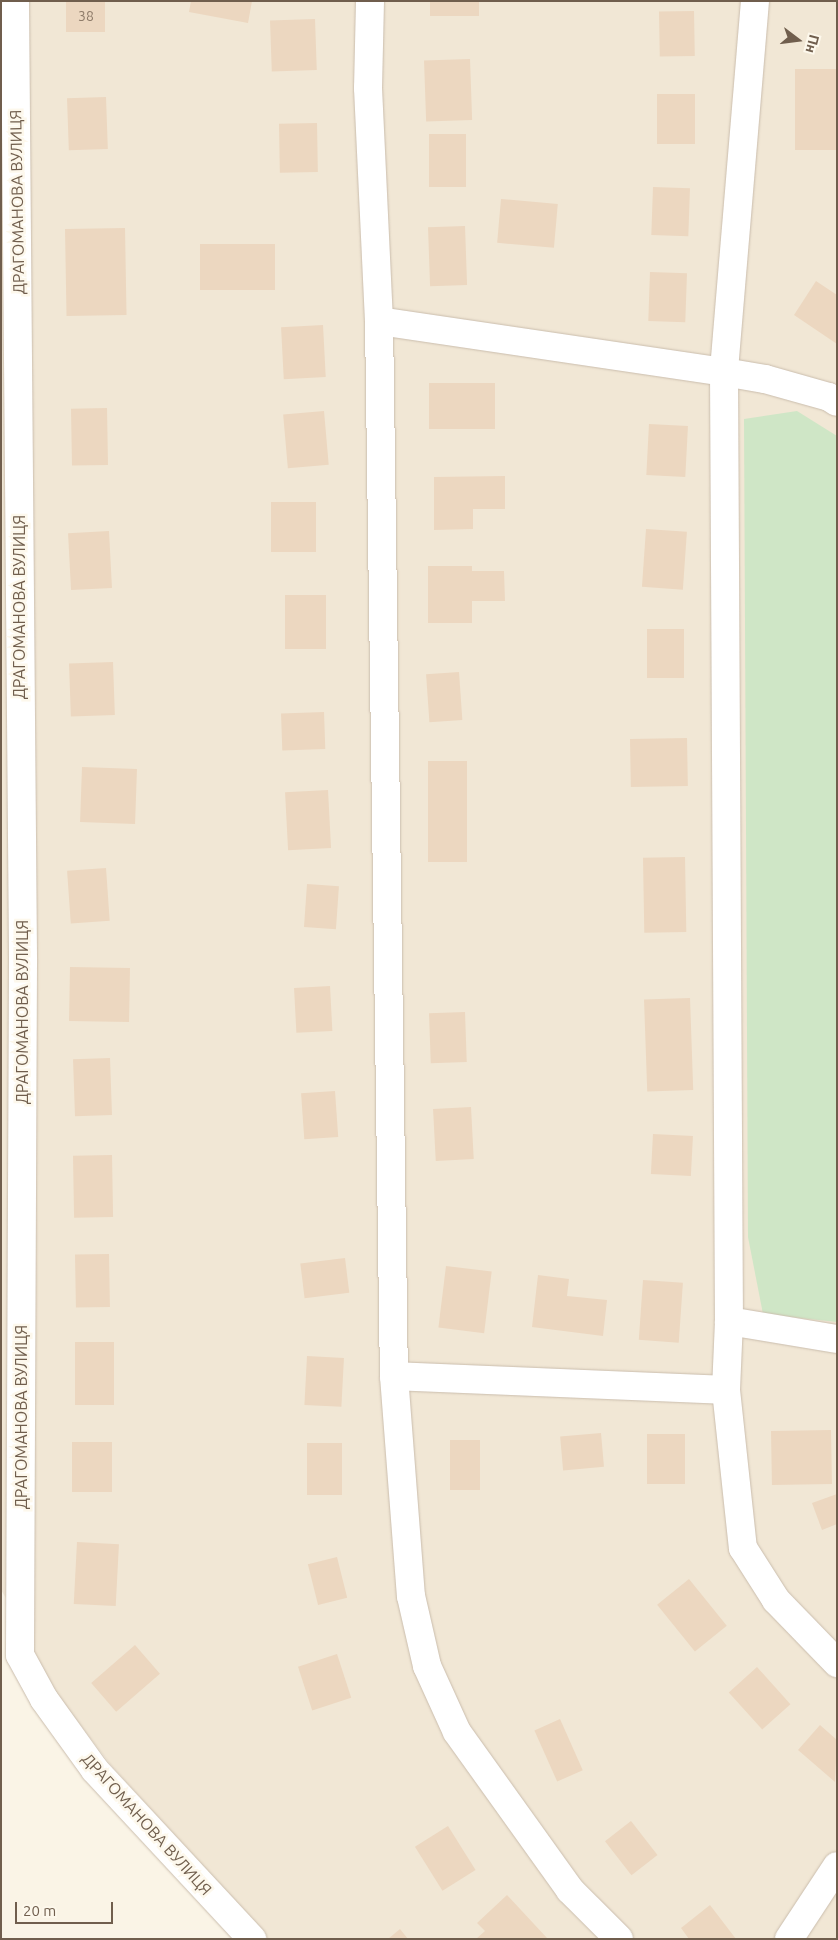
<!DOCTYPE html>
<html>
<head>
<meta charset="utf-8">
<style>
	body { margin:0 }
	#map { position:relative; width:838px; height:1940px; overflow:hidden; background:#faf4e6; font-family:Ubuntu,sans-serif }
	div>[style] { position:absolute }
	.residential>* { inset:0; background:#f1e7d5 }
	.green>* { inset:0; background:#cfe6c6 }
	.building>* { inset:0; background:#ecd7c0; transform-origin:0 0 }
	.roads { filter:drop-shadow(0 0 1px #cabdad) drop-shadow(0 0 1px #cabdad) }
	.minor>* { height:28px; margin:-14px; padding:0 14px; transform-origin:14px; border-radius:14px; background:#fff }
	span { translate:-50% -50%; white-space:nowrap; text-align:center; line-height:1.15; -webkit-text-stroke:5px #fdf8ec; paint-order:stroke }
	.number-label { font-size:14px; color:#8f7c6a }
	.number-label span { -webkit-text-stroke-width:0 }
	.street-label { font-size:16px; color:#705e4d }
	.frame { position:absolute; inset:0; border:2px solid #705e4d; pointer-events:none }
	.north { position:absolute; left:773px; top:15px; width:50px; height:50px; -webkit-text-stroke:4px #fdf8ec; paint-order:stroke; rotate:105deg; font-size:14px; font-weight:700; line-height:20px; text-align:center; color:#705e4d }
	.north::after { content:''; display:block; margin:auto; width:18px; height:22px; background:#705e4d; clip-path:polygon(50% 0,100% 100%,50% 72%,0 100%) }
	.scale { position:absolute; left:15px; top:1902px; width:98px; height:22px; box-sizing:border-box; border:2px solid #705e4d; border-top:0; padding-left:6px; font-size:15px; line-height:18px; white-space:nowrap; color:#705e4d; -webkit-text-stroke:4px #fdf8ec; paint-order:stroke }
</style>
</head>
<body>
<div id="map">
	<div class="residential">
		<div style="clip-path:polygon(1px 1px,837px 1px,837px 1939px,268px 1939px,110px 1764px,44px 1677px,21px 1622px,1px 1590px)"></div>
	</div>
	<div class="green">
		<div style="clip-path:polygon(797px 411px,837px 436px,837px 1322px,763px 1314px,748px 1237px,744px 419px)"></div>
	</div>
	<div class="building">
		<div style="left:66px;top:1px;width:39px;height:31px"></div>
		<div style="clip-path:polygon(191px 1px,252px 1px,248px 23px,189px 12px)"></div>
		<div style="left:430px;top:1px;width:49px;height:15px"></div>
		<div style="left:694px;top:11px;width:45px;height:35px;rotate:89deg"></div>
		<div style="left:315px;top:19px;width:51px;height:45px;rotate:88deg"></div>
		<div style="left:470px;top:59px;width:61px;height:46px;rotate:88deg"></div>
		<div style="left:795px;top:69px;width:42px;height:81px"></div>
		<div style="left:657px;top:94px;width:38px;height:50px"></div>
		<div style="left:106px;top:97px;width:52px;height:39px;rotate:88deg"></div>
		<div style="left:317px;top:123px;width:49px;height:38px;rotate:89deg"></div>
		<div style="left:429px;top:134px;width:37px;height:53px"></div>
		<div style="left:653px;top:187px;width:37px;height:48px;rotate:2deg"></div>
		<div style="left:501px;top:199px;width:57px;height:44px;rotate:5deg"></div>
		<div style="left:465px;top:226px;width:59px;height:37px;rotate:88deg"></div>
		<div style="left:125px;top:228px;width:87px;height:60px;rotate:89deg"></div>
		<div style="left:200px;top:244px;width:75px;height:46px"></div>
		<div style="left:650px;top:272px;width:37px;height:49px;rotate:2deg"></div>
		<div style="clip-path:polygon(816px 281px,837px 295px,837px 344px,794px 315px)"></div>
		<div style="left:323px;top:325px;width:52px;height:42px;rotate:87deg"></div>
		<div style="left:429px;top:383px;width:66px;height:46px"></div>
		<div style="left:107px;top:408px;width:57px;height:36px;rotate:89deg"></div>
		<div style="left:324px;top:411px;width:54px;height:41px;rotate:85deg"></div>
		<div style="left:649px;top:424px;width:39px;height:51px;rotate:3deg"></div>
		<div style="clip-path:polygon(505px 476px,505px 509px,473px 509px,473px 529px,434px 530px,434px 477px)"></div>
		<div style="left:271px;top:502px;width:45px;height:50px"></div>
		<div style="left:646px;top:529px;width:41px;height:58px;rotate:4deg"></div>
		<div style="left:109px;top:531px;width:57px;height:41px;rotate:87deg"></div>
		<div style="clip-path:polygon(428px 566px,472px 566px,472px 571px,504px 571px,505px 601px,472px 601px,472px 623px,428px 623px)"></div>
		<div style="left:285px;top:595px;width:41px;height:54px"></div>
		<div style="left:647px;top:629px;width:37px;height:49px"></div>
		<div style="left:113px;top:662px;width:53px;height:44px;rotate:88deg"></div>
		<div style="left:459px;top:672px;width:48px;height:33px;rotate:86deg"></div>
		<div style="left:324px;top:712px;width:37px;height:43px;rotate:88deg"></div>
		<div style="left:687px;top:738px;width:48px;height:57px;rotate:89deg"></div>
		<div style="left:428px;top:761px;width:39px;height:101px"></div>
		<div style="left:82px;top:767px;width:55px;height:55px;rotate:2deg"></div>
		<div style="left:328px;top:790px;width:58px;height:43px;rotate:87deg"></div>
		<div style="left:685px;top:857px;width:75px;height:42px;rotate:89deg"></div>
		<div style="left:106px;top:868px;width:53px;height:39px;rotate:86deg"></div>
		<div style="left:307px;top:884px;width:32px;height:43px;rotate:4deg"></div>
		<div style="left:70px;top:967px;width:60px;height:54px;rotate:1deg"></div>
		<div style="left:330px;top:986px;width:45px;height:36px;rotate:87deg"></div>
		<div style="left:690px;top:998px;width:92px;height:46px;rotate:88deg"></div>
		<div style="left:465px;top:1012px;width:50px;height:36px;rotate:88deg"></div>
		<div style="left:110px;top:1058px;width:57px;height:37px;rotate:88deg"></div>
		<div style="left:335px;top:1091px;width:46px;height:34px;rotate:86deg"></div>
		<div style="left:471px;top:1107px;width:52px;height:38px;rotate:87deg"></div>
		<div style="left:653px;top:1134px;width:40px;height:40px;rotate:3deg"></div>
		<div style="left:112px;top:1155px;width:62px;height:39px;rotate:89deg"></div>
		<div style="left:109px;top:1254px;width:53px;height:34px;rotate:89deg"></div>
		<div style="left:345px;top:1258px;width:35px;height:45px;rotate:83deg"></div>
		<div style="left:446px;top:1266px;width:46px;height:62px;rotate:7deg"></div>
		<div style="clip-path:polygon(538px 1275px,569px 1279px,567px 1296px,607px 1300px,603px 1336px,532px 1327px)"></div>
		<div style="left:643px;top:1280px;width:40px;height:60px;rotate:4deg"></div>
		<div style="left:75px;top:1342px;width:39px;height:63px"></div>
		<div style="left:307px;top:1356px;width:37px;height:49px;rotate:3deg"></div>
		<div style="left:831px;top:1430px;width:54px;height:60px;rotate:89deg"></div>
		<div style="left:601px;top:1433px;width:34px;height:41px;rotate:85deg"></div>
		<div style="left:647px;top:1434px;width:38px;height:50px"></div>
		<div style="left:450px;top:1440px;width:30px;height:50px"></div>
		<div style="left:112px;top:1442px;width:50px;height:40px;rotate:90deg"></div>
		<div style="left:342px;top:1443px;width:52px;height:35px;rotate:90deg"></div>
		<div style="clip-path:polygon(837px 1494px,837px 1524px,822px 1530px,812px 1503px)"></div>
		<div style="left:77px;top:1542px;width:42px;height:62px;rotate:3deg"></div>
		<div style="left:337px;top:1557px;width:42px;height:30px;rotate:76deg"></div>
		<div style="left:689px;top:1579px;width:60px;height:41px;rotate:51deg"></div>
		<div style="left:135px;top:1645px;width:38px;height:58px;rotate:49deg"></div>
		<div style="left:337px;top:1654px;width:46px;height:41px;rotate:72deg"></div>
		<div style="left:757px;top:1667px;width:50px;height:38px;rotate:48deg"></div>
		<div style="left:560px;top:1719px;width:56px;height:28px;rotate:66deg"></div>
		<div style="clip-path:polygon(820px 1725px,837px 1740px,835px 1782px,798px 1750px)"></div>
		<div style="left:631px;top:1821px;width:43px;height:33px;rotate:52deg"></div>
		<div style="left:448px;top:1826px;width:52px;height:39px;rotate:58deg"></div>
		<div style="clip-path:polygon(507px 1895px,547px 1938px,546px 1939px,476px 1939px,485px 1931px,477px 1923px)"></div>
		<div style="clip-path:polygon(710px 1905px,736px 1939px,689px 1939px,681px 1928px)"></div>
		<div style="clip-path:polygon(400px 1929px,408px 1939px,388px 1939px)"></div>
	</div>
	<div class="roads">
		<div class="minor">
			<div style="left:15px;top:1px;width:962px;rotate:89.52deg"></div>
			<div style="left:23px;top:963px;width:692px;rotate:90.25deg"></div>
			<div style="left:20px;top:1655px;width:50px;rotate:61.4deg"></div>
			<div style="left:44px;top:1699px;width:87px;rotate:54.3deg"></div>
			<div style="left:95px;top:1770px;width:231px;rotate:47.1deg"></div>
			<div style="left:370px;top:1px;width:87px;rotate:91.3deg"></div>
			<div style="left:368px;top:88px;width:233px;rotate:87.3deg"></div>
			<div style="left:379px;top:321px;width:1055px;rotate:89.19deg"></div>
			<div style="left:394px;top:1376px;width:221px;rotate:85.6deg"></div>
			<div style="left:411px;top:1596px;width:72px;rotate:77.1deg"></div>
			<div style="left:427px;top:1666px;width:72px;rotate:65.6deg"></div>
			<div style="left:457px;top:1732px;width:194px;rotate:54.4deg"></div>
			<div style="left:570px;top:1890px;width:69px;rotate:45deg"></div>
			<div style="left:755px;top:1px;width:372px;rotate:94.8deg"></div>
			<div style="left:724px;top:372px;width:949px;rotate:89.7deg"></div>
			<div style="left:729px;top:1321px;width:69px;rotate:92.5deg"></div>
			<div style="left:726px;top:1390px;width:159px;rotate:83.9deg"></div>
			<div style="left:743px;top:1548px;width:62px;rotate:57.6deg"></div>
			<div style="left:776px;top:1600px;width:88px;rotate:45.9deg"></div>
			<div style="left:379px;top:321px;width:349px;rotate:8.4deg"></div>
			<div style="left:724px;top:372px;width:42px;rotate:9.7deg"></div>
			<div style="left:765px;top:379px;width:66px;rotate:15.7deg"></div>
			<div style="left:829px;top:397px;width:9px;rotate:32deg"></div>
			<div style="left:729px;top:1321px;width:109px;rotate:9.5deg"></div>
			<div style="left:394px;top:1376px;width:332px;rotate:2.4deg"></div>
			<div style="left:789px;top:1939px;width:87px;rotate:-56.7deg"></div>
		</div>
	</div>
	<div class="number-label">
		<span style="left:86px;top:16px">38</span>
	</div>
	<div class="street-label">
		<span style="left:17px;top:202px;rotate:-91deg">ДРАГОМАНОВА ВУЛИЦЯ</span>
		<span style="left:19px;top:607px;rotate:-90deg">ДРАГОМАНОВА ВУЛИЦЯ</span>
		<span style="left:22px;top:1012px;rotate:-90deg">ДРАГОМАНОВА ВУЛИЦЯ</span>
		<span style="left:21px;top:1417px;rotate:-90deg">ДРАГОМАНОВА ВУЛИЦЯ</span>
		<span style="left:147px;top:1824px;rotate:48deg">ДРАГОМАНОВА ВУЛИЦЯ</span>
	</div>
	<div class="frame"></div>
	<div class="north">Пн</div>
	<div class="scale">20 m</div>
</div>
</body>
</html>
